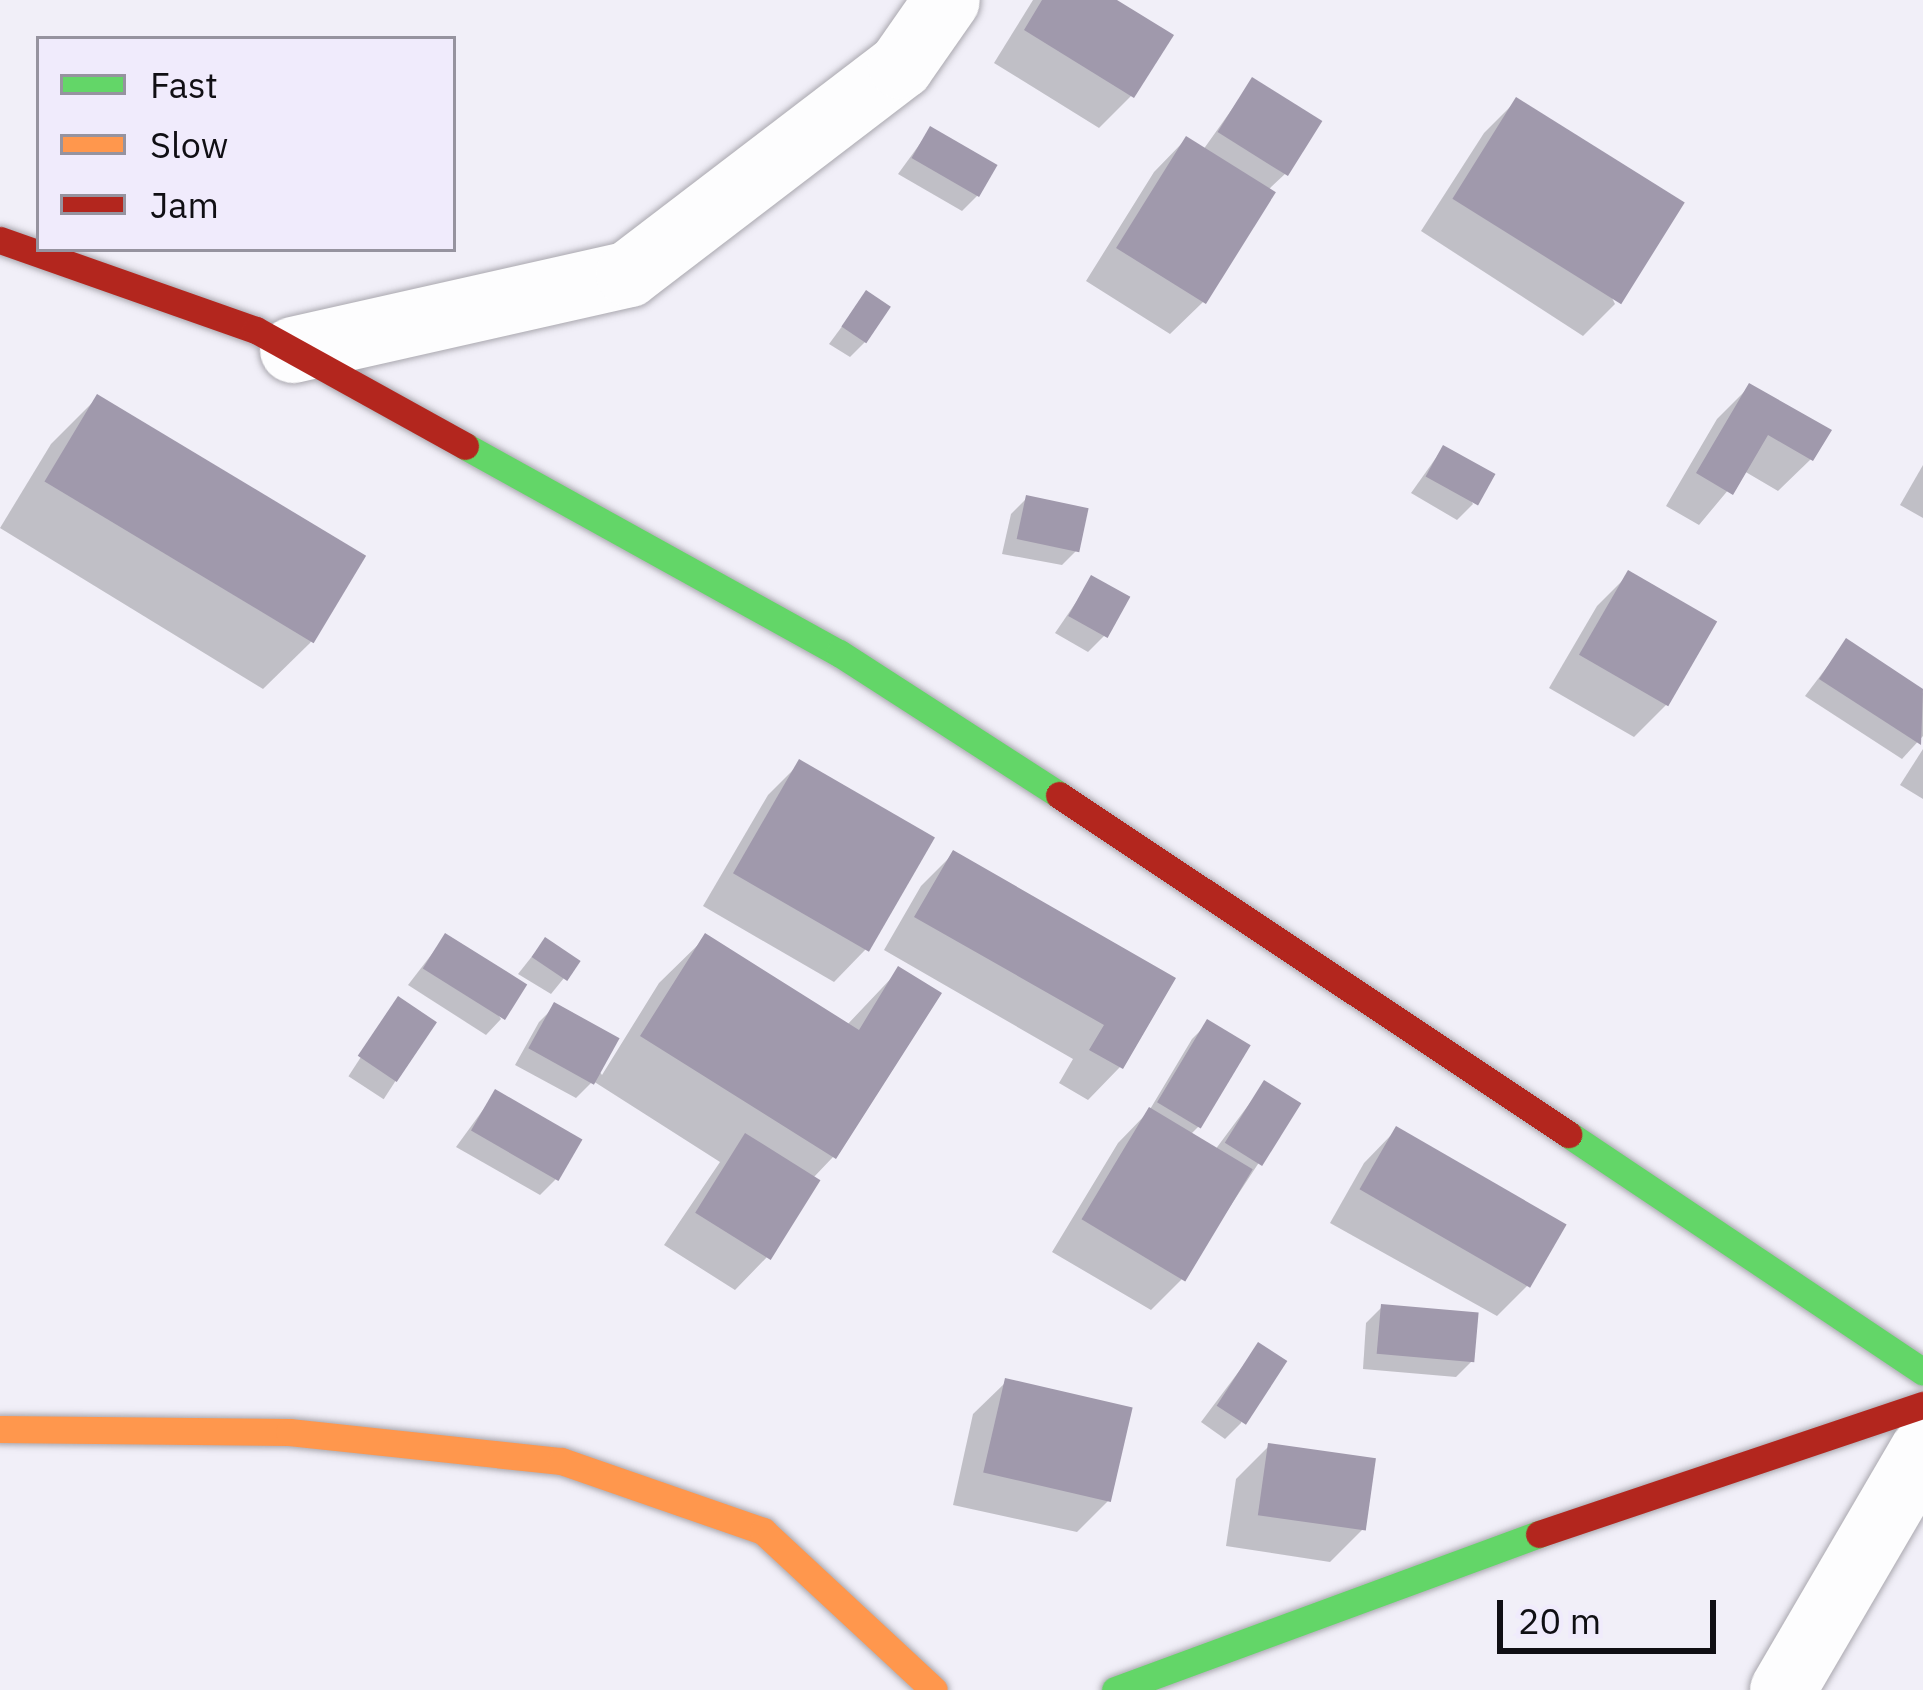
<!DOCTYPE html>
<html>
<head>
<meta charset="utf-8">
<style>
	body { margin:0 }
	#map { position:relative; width:1923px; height:1690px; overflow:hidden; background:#f1eff8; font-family:"IBM Plex Sans",sans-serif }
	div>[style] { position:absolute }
	.shadow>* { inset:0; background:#0003; transform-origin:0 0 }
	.building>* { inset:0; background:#a099ac; transform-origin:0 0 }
	.roads { filter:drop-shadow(0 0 3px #aaa8af) drop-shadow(0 0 3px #aaa8af) }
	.street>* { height:66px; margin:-33px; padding:0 33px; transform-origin:33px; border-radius:33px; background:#fdfdfe }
	.fast>* { height:27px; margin:-13.5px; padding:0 13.5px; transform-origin:13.5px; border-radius:13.5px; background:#63d668 }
	.slow>* { height:27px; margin:-13.5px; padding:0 13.5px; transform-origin:13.5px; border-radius:13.5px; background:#ff974d }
	.jam>* { height:27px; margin:-13.5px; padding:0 13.5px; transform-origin:13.5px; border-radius:13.5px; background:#b3261e }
	span { translate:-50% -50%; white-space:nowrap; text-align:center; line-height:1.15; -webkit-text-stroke:12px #f0ebfc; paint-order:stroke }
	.legend { position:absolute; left:36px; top:36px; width:420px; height:216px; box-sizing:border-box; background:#f0ebfc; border:3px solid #96939f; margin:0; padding:15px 21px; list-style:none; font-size:36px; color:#100f14 }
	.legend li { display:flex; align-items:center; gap:24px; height:60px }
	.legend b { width:60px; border:3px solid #96939f }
	.scale { position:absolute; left:1497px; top:1600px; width:219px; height:54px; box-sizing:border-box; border:6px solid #100f14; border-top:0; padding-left:15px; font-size:36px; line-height:42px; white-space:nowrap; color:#100f14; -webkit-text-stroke:9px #f0ebfc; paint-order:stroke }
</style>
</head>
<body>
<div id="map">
	<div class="shadow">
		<div style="clip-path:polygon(1033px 0,1111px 0,1131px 96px,1099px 128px,994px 63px)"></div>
		<div style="clip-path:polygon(1252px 81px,1286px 173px,1268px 190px,1203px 302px,1170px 334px,1086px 281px,1154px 172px,1186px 139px,1203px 150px)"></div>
		<div style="clip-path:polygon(1517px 100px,1615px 304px,1583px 336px,1421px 231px,1484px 133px)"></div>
		<div style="clip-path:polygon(930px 130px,978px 195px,962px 211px,898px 174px)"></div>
		<div style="clip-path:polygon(866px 294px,866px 341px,850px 357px,829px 344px)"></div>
		<div style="clip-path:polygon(1750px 386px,1811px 459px,1778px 491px,1744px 471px,1699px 525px,1666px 506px,1717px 419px)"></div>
		<div style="clip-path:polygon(98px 397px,361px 559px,310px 643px,263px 689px,0 528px,51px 444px)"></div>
		<div style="clip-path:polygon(1443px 448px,1473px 504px,1457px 520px,1411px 493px)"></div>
		<div style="clip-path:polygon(1923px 465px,1923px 518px,1900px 505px)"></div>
		<div style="clip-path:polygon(1027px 498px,1078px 549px,1062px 565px,1002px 554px,1011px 514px)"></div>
		<div style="clip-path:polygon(1629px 574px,1666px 705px,1634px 737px,1549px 688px,1597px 606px)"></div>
		<div style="clip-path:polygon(1092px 579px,1104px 636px,1088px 652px,1055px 633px)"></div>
		<div style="clip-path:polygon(1846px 642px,1923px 693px,1923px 736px,1902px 759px,1805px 696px)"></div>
		<div style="clip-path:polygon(1923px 749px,1923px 799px,1900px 785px)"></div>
		<div style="clip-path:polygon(800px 763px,866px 949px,834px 982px,703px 906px,768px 795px)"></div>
		<div style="clip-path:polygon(953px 854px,1172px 979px,1120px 1067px,1088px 1100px,1059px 1083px,1073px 1059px,884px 950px,921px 886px)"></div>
		<div style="clip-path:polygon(445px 937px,501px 1019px,486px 1035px,408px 985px)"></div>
		<div style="clip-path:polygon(706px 937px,846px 1026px,899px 970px,938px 994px,833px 1157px,813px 1178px,767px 1257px,735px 1290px,664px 1245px,720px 1162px,593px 1081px,576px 1098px,515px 1065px,539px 1022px,555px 1006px,602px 1075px,659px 983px)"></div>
		<div style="clip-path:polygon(545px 940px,577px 962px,551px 994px,518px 974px)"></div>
		<div style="left:398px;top:1000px;width:42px;height:91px;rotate:33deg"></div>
		<div style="clip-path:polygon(1208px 1023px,1198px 1127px,1190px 1135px,1215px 1150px,1264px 1084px,1258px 1164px,1183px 1278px,1151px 1310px,1052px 1252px,1118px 1143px,1149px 1111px,1192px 1039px)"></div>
		<div style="clip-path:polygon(496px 1092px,556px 1179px,540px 1195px,456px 1147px)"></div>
		<div style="clip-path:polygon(1396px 1130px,1529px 1284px,1497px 1316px,1330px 1223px,1364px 1163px)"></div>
		<div style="clip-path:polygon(1382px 1307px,1472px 1361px,1456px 1377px,1363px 1369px,1366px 1323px)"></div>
		<div style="clip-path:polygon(1258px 1346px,1241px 1423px,1225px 1439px,1201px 1422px)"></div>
		<div style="clip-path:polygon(1006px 1382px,1109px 1500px,1077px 1532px,953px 1505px,973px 1414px)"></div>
		<div style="clip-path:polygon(1269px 1446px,1363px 1529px,1330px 1562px,1226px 1546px,1236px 1479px)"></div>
	</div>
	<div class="building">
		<div style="clip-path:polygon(1042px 0,1117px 0,1174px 35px,1134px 98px,1024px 30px)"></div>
		<div style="left:1252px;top:77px;width:83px;height:65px;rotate:32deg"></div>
		<div style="left:1516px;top:97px;width:199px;height:120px;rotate:32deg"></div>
		<div style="left:930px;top:126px;width:78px;height:37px;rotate:30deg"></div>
		<div style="left:1186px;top:136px;width:106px;height:132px;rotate:32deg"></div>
		<div style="left:866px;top:290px;width:30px;height:44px;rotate:34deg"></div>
		<div style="clip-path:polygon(1749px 383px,1832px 430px,1813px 461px,1768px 435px,1733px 495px,1696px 473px)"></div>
		<div style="left:97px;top:394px;width:314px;height:102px;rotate:31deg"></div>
		<div style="left:1443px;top:445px;width:60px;height:36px;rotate:29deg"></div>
		<div style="left:1026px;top:495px;width:64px;height:45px;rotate:12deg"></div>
		<div style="left:1628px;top:570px;width:103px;height:98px;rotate:30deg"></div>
		<div style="left:1091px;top:575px;width:45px;height:47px;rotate:29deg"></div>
		<div style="clip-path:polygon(1846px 638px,1923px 689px,1921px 745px,1819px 679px)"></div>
		<div style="left:799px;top:759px;width:157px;height:132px;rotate:30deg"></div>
		<div style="clip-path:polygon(953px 850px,1176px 978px,1123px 1069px,1089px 1050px,1104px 1025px,914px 917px)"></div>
		<div style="left:445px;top:933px;width:97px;height:42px;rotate:32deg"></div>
		<div style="clip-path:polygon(705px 933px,859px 1030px,898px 966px,942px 993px,836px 1159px,640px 1036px)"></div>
		<div style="left:545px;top:937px;width:43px;height:24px;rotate:34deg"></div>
		<div style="left:398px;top:996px;width:47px;height:72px;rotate:34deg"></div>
		<div style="left:554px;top:1002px;width:75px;height:53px;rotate:29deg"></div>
		<div style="left:1207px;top:1019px;width:51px;height:97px;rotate:31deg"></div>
		<div style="left:1264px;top:1080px;width:44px;height:74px;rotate:32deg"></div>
		<div style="left:495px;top:1089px;width:101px;height:48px;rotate:30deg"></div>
		<div style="left:1149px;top:1107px;width:121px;height:131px;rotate:31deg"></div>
		<div style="left:1396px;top:1126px;width:197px;height:73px;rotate:30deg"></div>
		<div style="left:745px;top:1133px;width:89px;height:94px;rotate:32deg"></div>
		<div style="left:1381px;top:1304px;width:98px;height:50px;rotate:5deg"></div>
		<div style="left:1258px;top:1342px;width:35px;height:76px;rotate:33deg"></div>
		<div style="left:1005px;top:1378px;width:131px;height:97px;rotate:13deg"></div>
		<div style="left:1268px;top:1443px;width:109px;height:73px;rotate:8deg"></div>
	</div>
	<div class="roads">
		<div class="street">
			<div style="left:293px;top:350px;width:344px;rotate:-12.7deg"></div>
			<div style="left:629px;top:274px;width:342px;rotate:-37.4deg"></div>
			<div style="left:901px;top:66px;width:80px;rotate:-55.1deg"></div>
			<div style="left:1783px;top:1690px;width:278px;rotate:-59.7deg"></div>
		</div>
		<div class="fast">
			<div style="left:465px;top:446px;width:427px;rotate:29deg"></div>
			<div style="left:839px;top:653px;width:262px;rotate:32.8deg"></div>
			<div style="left:1568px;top:1134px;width:427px;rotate:33.8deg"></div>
			<div style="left:1115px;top:1690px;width:452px;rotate:-20.2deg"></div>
		</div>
		<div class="slow">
			<div style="left:0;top:1429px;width:289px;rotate:0.6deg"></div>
			<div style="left:289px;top:1432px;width:274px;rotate:6.1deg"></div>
			<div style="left:561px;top:1461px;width:214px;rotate:19.1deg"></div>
			<div style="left:763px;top:1531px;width:233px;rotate:42.9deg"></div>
		</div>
		<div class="jam">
			<div style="left:0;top:240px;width:271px;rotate:19.4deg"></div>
			<div style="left:256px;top:330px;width:239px;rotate:29deg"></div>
			<div style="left:1059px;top:795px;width:612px;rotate:33.66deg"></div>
			<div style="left:1539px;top:1534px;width:405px;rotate:-18.6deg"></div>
		</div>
	</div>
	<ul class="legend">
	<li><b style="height:15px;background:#63d668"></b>Fast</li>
	<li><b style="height:15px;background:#ff974d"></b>Slow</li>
	<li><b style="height:15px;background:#b3261e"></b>Jam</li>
	</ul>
	<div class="scale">20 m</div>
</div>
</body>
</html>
